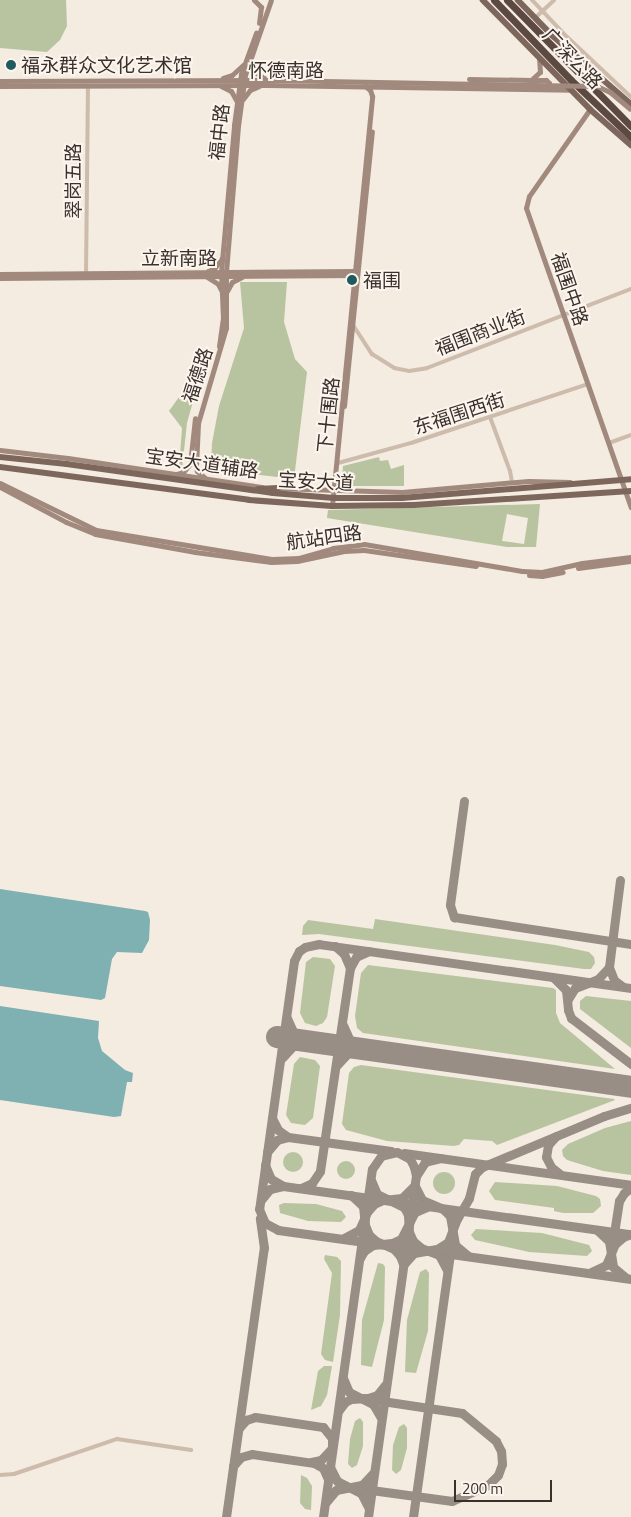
<!DOCTYPE html>
<html>
<head>
<meta charset="utf-8">
<style>
	body { margin:0 }
	#map { position:relative; width:631px; height:1517px; overflow:hidden; background:#f4ebe1; font-family:"Titillium Web","Noto Sans SC",sans-serif }
	div>[style] { position:absolute }
	.green>* { inset:0; background:#b8c4a0 }
	.round { border-radius:50% }
	.water>* { inset:0; background:#7fb0b2 }
	.taxiway>* { height:9px; margin:-4.5px; padding:0 4.5px; transform-origin:4.5px; border-radius:4.5px; background:#988e86 }
	.runway>* { height:22px; margin:-11px; padding:0 11px; transform-origin:11px; border-radius:11px; background:#988e86 }
	.street>* { height:4px; margin:-2px; padding:0 2px; transform-origin:2px; border-radius:2px; background:#cdbbac }
	.secondary>* { height:5px; margin:-2.5px; padding:0 2.5px; transform-origin:2.5px; border-radius:2.5px; background:#a18a7d }
	.primary>* { height:5.5px; margin:-2.75px; padding:0 2.75px; transform-origin:2.75px; border-radius:2.75px; background:#7d675c }
	.highway>* { height:7px; margin:-3.5px; padding:0 3.5px; transform-origin:3.5px; border-radius:3.5px; background:#5c4a42 }
	.secondary-bridge>* { height:5px; margin:-2.5px; padding:0 2.5px; transform-origin:2.5px; border-radius:2.5px; background:#a18a7d }
	.dots>* { width:14px; height:14px; translate:-50% -50%; box-sizing:border-box; border:2px solid #fbf5ee; border-radius:50% }
	span { translate:-50% -50%; white-space:nowrap; text-align:center; line-height:1.15; -webkit-text-stroke:4px #fbf5ee; paint-order:stroke }
	.street-label { font-size:19px; color:#3b302b }
	.poi-label { font-size:19px; color:#3b302b }
	.left { translate:0 -50%; text-align:left }
	.scale { position:absolute; left:454px; top:1480px; width:98px; height:22px; box-sizing:border-box; border:2px solid #3b302b; border-top:0; padding-left:6px; font-size:15px; line-height:18px; white-space:nowrap; color:#3b302b; -webkit-text-stroke:4px #fbf5ee; paint-order:stroke }
</style>
</head>
<body>
<div id="map">
	<div class="green">
		<div style="clip-path:polygon(0 0,66px 0,67px 26px,60px 40px,47px 52px,0 48px)"></div>
		<div style="clip-path:polygon(240px 282px,287px 282px,284px 322px,295px 359px,307px 372px,294px 479px,211px 469px,212px 443px,219px 406px,244px 328px)"></div>
		<div style="clip-path:polygon(192px 379px,197px 387px,187px 423px,182px 469px,179px 469px,182px 428px,169px 411px)"></div>
		<div style="clip-path:polygon(379px 457px,380px 461px,388px 460px,391px 469px,404px 465px,404px 486px,345px 486px,342px 481px,343px 466px)"></div>
		<div style="clip-path:polygon(evenodd,540px 504px,536px 547px,507px 547px,327px 518px,328px 510px,540px 504px,507px 514px,528px 518px,524px 544px,502px 541px,507px 514px)"></div>
		<div style="clip-path:polygon(375px 919px,555px 945px,589px 952px,594px 957px,595px 963px,591px 969px,584px 969px,319px 934px,302px 935px,303px 926px,308px 920px,373px 929px)"></div>
		<div style="clip-path:polygon(313px 957px,330px 959px,335px 966px,327px 1017px,323px 1023px,316px 1026px,305px 1023px,300px 1013px,306px 962px)"></div>
		<div style="clip-path:polygon(368px 965px,553px 988px,556px 990px,556px 1013px,560px 1023px,615px 1069px,363px 1033px,357px 1028px,355px 1016px,361px 973px)"></div>
		<div style="clip-path:polygon(586px 996px,631px 1001px,631px 1048px,580px 1009px,580px 1001px)"></div>
		<div style="clip-path:polygon(300px 1057px,315px 1060px,320px 1066px,313px 1118px,305px 1125px,291px 1123px,286px 1115px,294px 1064px)"></div>
		<div style="clip-path:polygon(361px 1065px,614px 1099px,615px 1100px,497px 1145px,492px 1141px,464px 1139px,459px 1145px,454px 1146px,387px 1141px,346px 1130px,342px 1124px,349px 1073px,354px 1067px)"></div>
		<div style="clip-path:polygon(631px 1121px,631px 1175px,603px 1171px,567px 1160px,563px 1156px,562px 1150px,568px 1144px,605px 1128px)"></div>
		<div class="round" style="left:283px;top:1152px;width:20px;height:20px"></div>
		<div class="round" style="left:337px;top:1161px;width:18px;height:18px"></div>
		<div class="round" style="left:433px;top:1172px;width:22px;height:22px"></div>
		<div style="clip-path:polygon(495px 1182px,557px 1186px,596px 1196px,600px 1199px,601px 1206px,593px 1213px,563px 1213px,554px 1211px,554px 1208px,495px 1200px,489px 1191px)"></div>
		<div style="clip-path:polygon(284px 1203px,316px 1204px,342px 1211px,346px 1217px,341px 1222px,308px 1221px,280px 1213px,279px 1205px)"></div>
		<div style="clip-path:polygon(476px 1229px,542px 1233px,589px 1245px,592px 1251px,587px 1256px,529px 1252px,475px 1240px,471px 1235px)"></div>
		<div style="clip-path:polygon(325px 1255px,337px 1257px,341px 1261px,340px 1315px,333px 1362px,325px 1360px,321px 1354px,332px 1273px,324px 1259px)"></div>
		<div style="clip-path:polygon(378px 1263px,383px 1264px,385px 1267px,384px 1320px,372px 1367px,361px 1365px,362px 1320px)"></div>
		<div style="clip-path:polygon(426px 1269px,429px 1273px,428px 1331px,416px 1373px,405px 1372px,407px 1320px,420px 1272px)"></div>
		<div style="clip-path:polygon(324px 1366px,332px 1366px,327px 1395px,321px 1406px,311px 1410px,318px 1371px)"></div>
		<div style="clip-path:polygon(360px 1418px,363px 1422px,363px 1446px,357px 1465px,352px 1468px,348px 1464px,350px 1439px,355px 1421px)"></div>
		<div style="clip-path:polygon(404px 1424px,407px 1428px,407px 1448px,401px 1470px,396px 1474px,392px 1470px,393px 1445px,399px 1427px)"></div>
		<div style="clip-path:polygon(301px 1475px,307px 1478px,312px 1486px,311px 1510px,305px 1509px,300px 1503px)"></div>
	</div>
	<div class="water">
		<div style="clip-path:polygon(0 889px,145px 911px,148px 912px,150px 920px,149px 940px,142px 953px,117px 952px,112px 959px,105px 998px,101px 1000px,0 986px)"></div>
		<div style="clip-path:polygon(0 1006px,99px 1021px,98px 1038px,102px 1051px,125px 1070px,133px 1073px,132px 1082px,127px 1082px,121px 1116px,114px 1117px,0 1100px)"></div>
	</div>
	<div class="taxiway">
		<div style="left:464px;top:801px;width:105px;rotate:97.7deg"></div>
		<div style="left:450px;top:905px;width:13px;rotate:72deg"></div>
		<div style="left:454px;top:917px;width:179px;rotate:8.7deg"></div>
		<div style="left:620px;top:880px;width:88px;rotate:97.2deg"></div>
		<div style="left:609px;top:967px;width:14px;rotate:69deg"></div>
		<div style="left:614px;top:980px;width:10px;rotate:37deg"></div>
		<div style="left:335px;top:946px;width:12px;rotate:42deg"></div>
		<div style="left:344px;top:954px;width:15px;rotate:67deg"></div>
		<div style="left:554px;top:978px;width:17px;rotate:45deg"></div>
		<div style="left:566px;top:990px;width:20px;rotate:84deg"></div>
		<div style="left:568px;top:1010px;width:9px;rotate:69deg"></div>
		<div style="left:571px;top:1018px;width:76px;rotate:37.5deg"></div>
		<div style="left:631px;top:988px;width:315px;rotate:-172deg"></div>
		<div style="left:319px;top:944px;width:14px;rotate:168deg"></div>
		<div style="left:305px;top:947px;width:7px;rotate:146deg"></div>
		<div style="left:299px;top:951px;width:11px;rotate:117deg"></div>
		<div style="left:294px;top:961px;width:250px;rotate:98deg"></div>
		<div style="left:259px;top:1209px;width:15px;rotate:67deg"></div>
		<div style="left:265px;top:1223px;width:15px;rotate:28deg"></div>
		<div style="left:278px;top:1230px;width:356px;rotate:7.9deg"></div>
		<div style="left:568px;top:999px;width:13px;rotate:-58deg"></div>
		<div style="left:575px;top:988px;width:25px;rotate:-21deg"></div>
		<div style="left:598px;top:979px;width:16px;rotate:-47deg"></div>
		<div style="left:287px;top:1018px;width:17px;rotate:66deg"></div>
		<div style="left:294px;top:1034px;width:17px;rotate:25deg"></div>
		<div style="left:343px;top:1025px;width:17px;rotate:66deg"></div>
		<div style="left:350px;top:1041px;width:16px;rotate:30deg"></div>
		<div style="left:282px;top:1058px;width:16px;rotate:-47deg"></div>
		<div style="left:293px;top:1046px;width:19px;rotate:-12deg"></div>
		<div style="left:337px;top:1065px;width:16px;rotate:-47deg"></div>
		<div style="left:348px;top:1053px;width:19px;rotate:-9deg"></div>
		<div style="left:272px;top:1118px;width:13px;rotate:63deg"></div>
		<div style="left:278px;top:1130px;width:12px;rotate:35deg"></div>
		<div style="left:288px;top:1137px;width:104px;rotate:7.7deg"></div>
		<div style="left:556px;top:1136px;width:12px;rotate:132deg"></div>
		<div style="left:548px;top:1145px;width:12px;rotate:99deg"></div>
		<div style="left:546px;top:1157px;width:11px;rotate:63deg"></div>
		<div style="left:551px;top:1167px;width:11px;rotate:38deg"></div>
		<div style="left:267px;top:1152px;width:16px;rotate:-50deg"></div>
		<div style="left:277px;top:1140px;width:11px;rotate:-15deg"></div>
		<div style="left:404px;top:1153px;width:229px;rotate:8deg"></div>
		<div style="left:265px;top:1165px;width:15px;rotate:67deg"></div>
		<div style="left:271px;top:1179px;width:14px;rotate:30deg"></div>
		<div style="left:371px;top:1180px;width:15px;rotate:67deg"></div>
		<div style="left:377px;top:1194px;width:30px;rotate:26deg"></div>
		<div style="left:404px;top:1207px;width:9px;rotate:63deg"></div>
		<div style="left:408px;top:1215px;width:17px;rotate:87deg"></div>
		<div style="left:409px;top:1232px;width:10px;rotate:66deg"></div>
		<div style="left:413px;top:1241px;width:11px;rotate:41deg"></div>
		<div style="left:421px;top:1248px;width:19px;rotate:21deg"></div>
		<div style="left:439px;top:1255px;width:17px;rotate:62deg"></div>
		<div style="left:415px;top:1186px;width:16px;rotate:63deg"></div>
		<div style="left:422px;top:1200px;width:23px;rotate:23deg"></div>
		<div style="left:443px;top:1209px;width:10px;rotate:45deg"></div>
		<div style="left:450px;top:1216px;width:29px;rotate:80deg"></div>
		<div style="left:455px;top:1245px;width:16px;rotate:40deg"></div>
		<div style="left:301px;top:1188px;width:12px;rotate:-24deg"></div>
		<div style="left:312px;top:1183px;width:14px;rotate:-56deg"></div>
		<div style="left:320px;top:1171px;width:205px;rotate:-81.6deg"></div>
		<div style="left:350px;top:968px;width:13px;rotate:-61deg"></div>
		<div style="left:356px;top:957px;width:14px;rotate:-25deg"></div>
		<div style="left:351px;top:1195px;width:16px;rotate:43deg"></div>
		<div style="left:363px;top:1206px;width:19px;rotate:84deg"></div>
		<div style="left:365px;top:1225px;width:11px;rotate:68deg"></div>
		<div style="left:369px;top:1235px;width:9px;rotate:41deg"></div>
		<div style="left:376px;top:1241px;width:20px;rotate:24deg"></div>
		<div style="left:394px;top:1249px;width:9px;rotate:49deg"></div>
		<div style="left:400px;top:1256px;width:9px;rotate:69deg"></div>
		<div style="left:261px;top:1200px;width:14px;rotate:-51deg"></div>
		<div style="left:270px;top:1189px;width:13px;rotate:-13deg"></div>
		<div style="left:283px;top:1186px;width:351px;rotate:7.9deg"></div>
		<div style="left:597px;top:1230px;width:16px;rotate:43deg"></div>
		<div style="left:609px;top:1241px;width:26px;rotate:81deg"></div>
		<div style="left:613px;top:1267px;width:16px;rotate:40deg"></div>
		<div style="left:344px;top:1238px;width:17px;rotate:-28deg"></div>
		<div style="left:359px;top:1230px;width:20px;rotate:-66deg"></div>
		<div style="left:367px;top:1212px;width:11px;rotate:-49deg"></div>
		<div style="left:374px;top:1204px;width:10px;rotate:-24deg"></div>
		<div style="left:383px;top:1200px;width:19px;rotate:-6deg"></div>
		<div style="left:402px;top:1198px;width:17px;rotate:-45deg"></div>
		<div style="left:611px;top:1253px;width:53px;rotate:-81.3deg"></div>
		<div style="left:619px;top:1201px;width:9px;rotate:-58deg"></div>
		<div style="left:624px;top:1193px;width:9px;rotate:-36deg"></div>
		<div style="left:360px;top:1258px;width:8px;rotate:-60deg"></div>
		<div style="left:364px;top:1251px;width:11px;rotate:-34deg"></div>
		<div style="left:373px;top:1245px;width:19px;rotate:-6deg"></div>
		<div style="left:392px;top:1243px;width:10px;rotate:-24deg"></div>
		<div style="left:401px;top:1239px;width:30px;rotate:-63deg"></div>
		<div style="left:415px;top:1212px;width:15px;rotate:-23deg"></div>
		<div style="left:404px;top:1264px;width:15px;rotate:-48deg"></div>
		<div style="left:414px;top:1253px;width:23px;rotate:-10deg"></div>
		<div style="left:437px;top:1249px;width:13px;rotate:-32deg"></div>
		<div style="left:448px;top:1242px;width:25px;rotate:-69deg"></div>
		<div style="left:457px;top:1219px;width:24px;rotate:-60deg"></div>
		<div style="left:469px;top:1198px;width:25px;rotate:-76deg"></div>
		<div style="left:475px;top:1174px;width:10px;rotate:-45deg"></div>
		<div style="left:482px;top:1167px;width:132px;rotate:-22.7deg"></div>
		<div style="left:604px;top:1116px;width:28px;rotate:-17deg"></div>
		<div style="left:591px;top:1272px;width:17px;rotate:-25deg"></div>
		<div style="left:606px;top:1265px;width:23px;rotate:-67deg"></div>
		<div style="left:615px;top:1244px;width:11px;rotate:-41deg"></div>
		<div style="left:623px;top:1237px;width:9px;rotate:-21deg"></div>
		<div style="left:343px;top:1378px;width:15px;rotate:67deg"></div>
		<div style="left:349px;top:1392px;width:27px;rotate:27deg"></div>
		<div style="left:373px;top:1404px;width:16px;rotate:60deg"></div>
		<div style="left:339px;top:1410px;width:10px;rotate:-53deg"></div>
		<div style="left:345px;top:1402px;width:7px;rotate:-27deg"></div>
		<div style="left:351px;top:1399px;width:17px;rotate:-3deg"></div>
		<div style="left:368px;top:1398px;width:9px;rotate:-18deg"></div>
		<div style="left:377px;top:1395px;width:13px;rotate:-51deg"></div>
		<div style="left:239px;top:1428px;width:11px;rotate:-49deg"></div>
		<div style="left:246px;top:1420px;width:9px;rotate:-18deg"></div>
		<div style="left:255px;top:1417px;width:69px;rotate:8.4deg"></div>
		<div style="left:323px;top:1427px;width:14px;rotate:51deg"></div>
		<div style="left:332px;top:1438px;width:10px;rotate:90deg"></div>
		<div style="left:332px;top:1448px;width:16px;rotate:133deg"></div>
		<div style="left:321px;top:1460px;width:10px;rotate:169deg"></div>
		<div style="left:233px;top:1466px;width:12px;rotate:-48deg"></div>
		<div style="left:241px;top:1457px;width:11px;rotate:-15deg"></div>
		<div style="left:252px;top:1454px;width:63px;rotate:8.3deg"></div>
		<div style="left:314px;top:1463px;width:10px;rotate:29deg"></div>
		<div style="left:323px;top:1468px;width:12px;rotate:66deg"></div>
		<div style="left:330px;top:1467px;width:16px;rotate:63deg"></div>
		<div style="left:337px;top:1481px;width:27px;rotate:27deg"></div>
		<div style="left:361px;top:1493px;width:16px;rotate:63deg"></div>
		<div style="left:349px;top:1487px;width:104px;rotate:7.7deg"></div>
		<div style="left:452px;top:1501px;width:39px;rotate:-24deg"></div>
		<div style="left:488px;top:1485px;width:14px;rotate:-45deg"></div>
		<div style="left:498px;top:1475px;width:12px;rotate:-70deg"></div>
		<div style="left:502px;top:1464px;width:13px;rotate:-94deg"></div>
		<div style="left:501px;top:1451px;width:11px;rotate:-117deg"></div>
		<div style="left:496px;top:1441px;width:44px;rotate:-140.5deg"></div>
		<div style="left:462px;top:1413px;width:101px;rotate:-171.5deg"></div>
		<div style="left:326px;top:1502px;width:16px;rotate:-50deg"></div>
		<div style="left:336px;top:1490px;width:26px;rotate:-11deg"></div>
		<div style="left:362px;top:1485px;width:16px;rotate:-47deg"></div>
		<div style="left:226px;top:1517px;width:272px;rotate:-82deg"></div>
		<div style="left:264px;top:1248px;width:30px;rotate:-98deg"></div>
		<div style="left:323px;top:1517px;width:351px;rotate:-82deg"></div>
		<div style="left:372px;top:1169px;width:16px;rotate:-55deg"></div>
		<div style="left:381px;top:1156px;width:16px;rotate:-14deg"></div>
		<div style="left:397px;top:1152px;width:15px;rotate:28deg"></div>
		<div style="left:410px;top:1159px;width:9px;rotate:63deg"></div>
		<div style="left:414px;top:1167px;width:9px;rotate:77deg"></div>
		<div style="left:368px;top:1517px;width:344px;rotate:-82deg"></div>
		<div style="left:416px;top:1176px;width:17px;rotate:-57deg"></div>
		<div style="left:425px;top:1162px;width:16px;rotate:-14deg"></div>
		<div style="left:413px;top:1517px;width:272px;rotate:-82deg"></div>
	</div>
	<div class="runway">
		<div style="left:277px;top:1037px;width:358px;rotate:8deg"></div>
	</div>
	<div class="street">
		<div style="left:532px;top:0;width:48px;rotate:46.7deg"></div>
		<div style="left:565px;top:35px;width:91px;rotate:43.2deg"></div>
		<div style="left:535px;top:18px;width:26px;rotate:-43deg"></div>
		<div style="left:86px;top:275px;width:189px;rotate:-89.4deg"></div>
		<div style="left:353px;top:325px;width:35px;rotate:57deg"></div>
		<div style="left:372px;top:354px;width:26px;rotate:32deg"></div>
		<div style="left:394px;top:368px;width:15px;rotate:11deg"></div>
		<div style="left:409px;top:371px;width:18px;rotate:-9deg"></div>
		<div style="left:427px;top:368px;width:219px;rotate:-21.2deg"></div>
		<div style="left:490px;top:417px;width:58px;rotate:69.7deg"></div>
		<div style="left:510px;top:471px;width:11px;rotate:80deg"></div>
		<div style="left:609px;top:443px;width:23px;rotate:-20deg"></div>
		<div style="left:338px;top:463px;width:76px;rotate:-15.3deg"></div>
		<div style="left:411px;top:443px;width:187px;rotate:-18.4deg"></div>
		<div style="left:0;top:1475px;width:14px;rotate:-4deg"></div>
		<div style="left:14px;top:1474px;width:109px;rotate:-18.8deg"></div>
		<div style="left:117px;top:1439px;width:75px;rotate:8.5deg"></div>
	</div>
	<div class="secondary">
		<div style="left:254px;top:0;width:10px;rotate:45deg"></div>
		<div style="left:261px;top:7px;width:16px;rotate:97deg"></div>
		<div style="left:250px;top:61px;width:10px;rotate:73deg"></div>
		<div style="left:253px;top:71px;width:13px;rotate:32deg"></div>
		<div style="left:223px;top:78px;width:9px;rotate:-18deg"></div>
		<div style="left:232px;top:75px;width:15px;rotate:-42deg"></div>
		<div style="left:469px;top:79px;width:62px;rotate:0.9deg"></div>
		<div style="left:531px;top:80px;width:12px;rotate:-42deg"></div>
		<div style="left:540px;top:72px;width:14px;rotate:-94deg"></div>
		<div style="left:533px;top:80px;width:13px"></div>
		<div style="left:546px;top:80px;width:4px;rotate:45deg"></div>
		<div style="left:549px;top:83px;width:4px;rotate:104deg"></div>
		<div style="left:0;top:81px;width:272px;rotate:-0.2deg"></div>
		<div style="left:272px;top:80px;width:262px;rotate:1.1deg"></div>
		<div style="left:0;top:86px;width:267px;rotate:-0.2deg"></div>
		<div style="left:267px;top:85px;width:304px;rotate:0.9deg"></div>
		<div style="left:221px;top:86px;width:11px;rotate:27deg"></div>
		<div style="left:231px;top:91px;width:13px;rotate:61deg"></div>
		<div style="left:243px;top:99px;width:11px;rotate:-52deg"></div>
		<div style="left:250px;top:90px;width:10px;rotate:-24deg"></div>
		<div style="left:590px;top:109px;width:106px;rotate:125deg"></div>
		<div style="left:529px;top:196px;width:12px;rotate:104deg"></div>
		<div style="left:526px;top:208px;width:317px;rotate:70.7deg"></div>
		<div style="left:208px;top:271px;width:6px;rotate:-18deg"></div>
		<div style="left:214px;top:269px;width:12px;rotate:-55deg"></div>
		<div style="left:0;top:274px;width:356px;rotate:-0.5deg"></div>
		<div style="left:207px;top:277px;width:13px;rotate:32deg"></div>
		<div style="left:218px;top:284px;width:7px;rotate:63deg"></div>
		<div style="left:0;top:278px;width:357px;rotate:-0.5deg"></div>
		<div style="left:227px;top:291px;width:10px;rotate:-61deg"></div>
		<div style="left:232px;top:282px;width:11px;rotate:-27deg"></div>
		<div style="left:219px;top:346px;width:27px;rotate:-82deg"></div>
		<div style="left:223px;top:319px;width:47px;rotate:-92.4deg"></div>
		<div style="left:221px;top:272px;width:148px;rotate:-84.9deg"></div>
		<div style="left:234px;top:125px;width:51px;rotate:-82.2deg"></div>
		<div style="left:241px;top:74px;width:44px;rotate:-69.9deg"></div>
		<div style="left:344px;top:406px;width:276px;rotate:-84.2deg"></div>
		<div style="left:0;top:450px;width:68px;rotate:6.7deg"></div>
		<div style="left:68px;top:458px;width:197px;rotate:8.5deg"></div>
		<div style="left:177px;top:474px;width:6px;rotate:-18deg"></div>
		<div style="left:183px;top:472px;width:11px;rotate:-49deg"></div>
		<div style="left:190px;top:464px;width:46px;rotate:-83.8deg"></div>
		<div style="left:205px;top:478px;width:11px;rotate:-139deg"></div>
		<div style="left:197px;top:471px;width:5px;rotate:-101deg"></div>
		<div style="left:196px;top:466px;width:43px;rotate:-87.3deg"></div>
		<div style="left:198px;top:423px;width:99px;rotate:-73.6deg"></div>
		<div style="left:226px;top:328px;width:56px;rotate:-90deg"></div>
		<div style="left:226px;top:272px;width:146px;rotate:-85.3deg"></div>
		<div style="left:238px;top:126px;width:51px;rotate:-82.2deg"></div>
		<div style="left:245px;top:75px;width:79px;rotate:-70.9deg"></div>
		<div style="left:0;top:483px;width:107px;rotate:26.1deg"></div>
		<div style="left:96px;top:530px;width:178px;rotate:9.4deg"></div>
		<div style="left:272px;top:559px;width:27px;rotate:-2deg"></div>
		<div style="left:299px;top:558px;width:35px;rotate:-16deg"></div>
		<div style="left:333px;top:548px;width:31px;rotate:-7deg"></div>
		<div style="left:364px;top:544px;width:160px;rotate:9.7deg"></div>
		<div style="left:522px;top:571px;width:20px;rotate:3deg"></div>
		<div style="left:542px;top:572px;width:41px;rotate:-12.7deg"></div>
		<div style="left:582px;top:563px;width:49px;rotate:-7deg"></div>
		<div style="left:0;top:487px;width:75px;rotate:27.9deg"></div>
		<div style="left:66px;top:522px;width:31px;rotate:22deg"></div>
		<div style="left:95px;top:534px;width:102px;rotate:10.2deg"></div>
		<div style="left:195px;top:552px;width:77px;rotate:7.5deg"></div>
		<div style="left:271px;top:562px;width:26px;rotate:-2deg"></div>
		<div style="left:297px;top:561px;width:48px;rotate:-12deg"></div>
		<div style="left:344px;top:551px;width:20px;rotate:-3deg"></div>
		<div style="left:364px;top:550px;width:113px;rotate:8.1deg"></div>
		<div style="left:274px;top:488px;width:128px;rotate:1.8deg"></div>
		<div style="left:402px;top:492px;width:127px;rotate:-5deg"></div>
		<div style="left:529px;top:481px;width:41px;rotate:1.4deg"></div>
		<div style="left:332px;top:506px;width:412px;rotate:-84.4deg"></div>
		<div style="left:372px;top:96px;width:6px;rotate:-108deg"></div>
		<div style="left:370px;top:90px;width:6px;rotate:-141deg"></div>
		<div style="left:578px;top:568px;width:53px;rotate:-7.5deg"></div>
		<div style="left:529px;top:575px;width:13px;rotate:4deg"></div>
		<div style="left:542px;top:576px;width:21px;rotate:-11deg"></div>
	</div>
	<div class="primary">
		<div style="left:483px;top:0;width:153px;rotate:45.5deg"></div>
		<div style="left:590px;top:109px;width:55px;rotate:41.3deg"></div>
		<div style="left:518px;top:0;width:49px;rotate:45.8deg"></div>
		<div style="left:552px;top:35px;width:105px;rotate:41.1deg"></div>
		<div style="left:0;top:457px;width:67px;rotate:6deg"></div>
		<div style="left:67px;top:464px;width:208px;rotate:8deg"></div>
		<div style="left:273px;top:493px;width:61px;rotate:4.7deg"></div>
		<div style="left:334px;top:498px;width:68px"></div>
		<div style="left:402px;top:498px;width:230px;rotate:-4.7deg"></div>
		<div style="left:0;top:467px;width:251px;rotate:7.5deg"></div>
		<div style="left:249px;top:500px;width:83px;rotate:4.1deg"></div>
		<div style="left:332px;top:506px;width:82px;rotate:-0.7deg"></div>
		<div style="left:414px;top:505px;width:217px;rotate:-3.7deg"></div>
		<div style="left:258px;top:489px;width:20px;rotate:-3deg"></div>
	</div>
	<div class="highway">
		<div style="left:494px;top:0;width:111px;rotate:46.1deg"></div>
		<div style="left:571px;top:80px;width:83px;rotate:43.5deg"></div>
		<div style="left:507px;top:0;width:177px;rotate:45.5deg"></div>
	</div>
	<div class="secondary-bridge">
		<div style="left:534px;top:85px;width:63px;rotate:0.9deg"></div>
		<div style="left:597px;top:86px;width:14px;rotate:25deg"></div>
		<div style="left:610px;top:92px;width:26px;rotate:40deg"></div>
	</div>
	<div class="dots">
		<div style="left:11px;top:65px;background:#1f5a5e"></div>
		<div style="left:352px;top:280px;background:#1f5a5e"></div>
	</div>
	<div class="street-label">
		<span style="left:573px;top:58px;rotate:46deg">广深公路</span>
		<span style="left:286px;top:70px">怀德南路</span>
		<span style="left:219px;top:132px;rotate:-84deg">福中路</span>
		<span style="left:73px;top:181px;rotate:-90deg">翠岗五路</span>
		<span style="left:179px;top:258px">立新南路</span>
		<span style="left:570px;top:289px;rotate:71deg">福围中路</span>
		<span style="left:480px;top:332px;rotate:-21deg">福围商业街</span>
		<span style="left:197px;top:375px;rotate:-72deg">福德路</span>
		<span style="left:459px;top:413px;rotate:-18deg">东福围西街</span>
		<span style="left:328px;top:415px;rotate:-84deg">下十围路</span>
		<span style="left:202px;top:463px;rotate:8deg">宝安大道辅路</span>
		<span style="left:316px;top:481px;rotate:3deg">宝安大道</span>
		<span style="left:324px;top:537px;rotate:-8deg">航站四路</span>
	</div>
	<div class="poi-label">
		<span class="left" style="left:21px;top:65px">福永群众文化艺术馆</span>
		<span class="left" style="left:363px;top:280px">福围</span>
	</div>
	<div class="scale">200 m</div>
</div>
</body>
</html>
